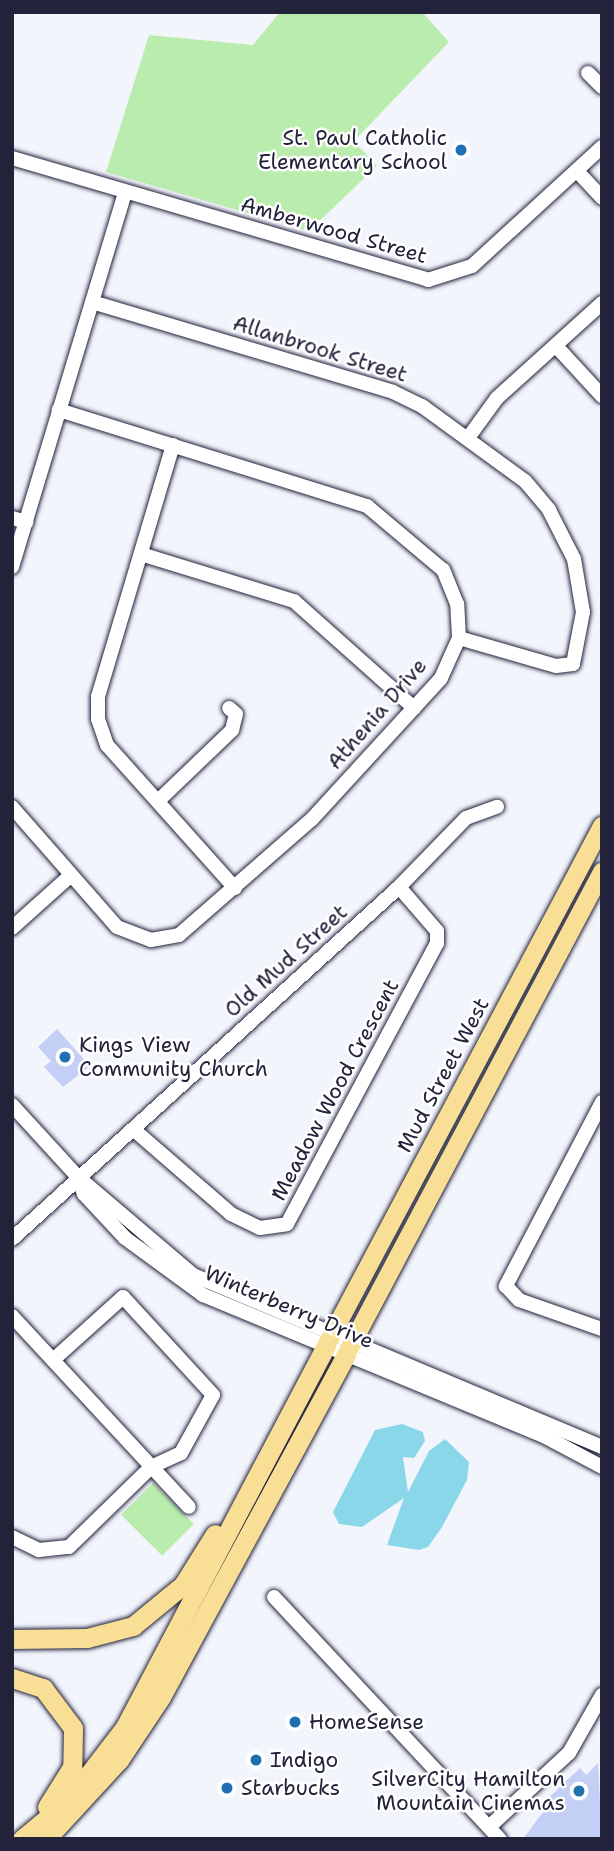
<!DOCTYPE html>
<html>
<head>
<meta charset="utf-8">
<style>
	body { margin:0 }
	#map { position:relative; width:614px; height:1851px; overflow:hidden; background:#f3f5fd; font-family:"Shantell Sans",sans-serif }
	div>[style] { position:absolute }
	.green>* { inset:0; background:#baedad; transform-origin:0 0 }
	.water>* { inset:0; background:#8bd7ea }
	.building>* { inset:0; background:#c4cff6 }
	.roads { filter:drop-shadow(0 0 2px #22223b) drop-shadow(0 0 2px #22223b) }
	.minor>* { height:14px; margin:-7px; padding:0 7px; transform-origin:7px; border-radius:7px; background:#fff }
	.major>* { height:18px; margin:-9px; padding:0 9px; transform-origin:9px; border-radius:9px; background:#f9df96 }
	.highway>* { height:19px; margin:-9.5px; padding:0 9.5px; transform-origin:9.5px; border-radius:9.5px; background:#f9df96 }
	.dots>* { width:19px; height:19px; translate:-50% -50%; box-sizing:border-box; border:4px solid #fff; border-radius:50% }
	span { translate:-50% -50%; white-space:nowrap; text-align:center; line-height:1.15; -webkit-text-stroke:5px #fff; paint-order:stroke }
	.poi-label { font-size:21px; color:#22223b }
	.right { translate:-100% -50%; text-align:right }
	.left { translate:0 -50%; text-align:left }
	.street-label { font-size:21px; color:#22223b }
	.frame { position:absolute; inset:0; border:14px solid #22223b; pointer-events:none }
</style>
</head>
<body>
<div id="map">
	<div class="green">
		<div style="clip-path:polygon(280px 12px,422px 12px,449px 42px,354px 141px,377px 166px,309px 231px,106px 172px,149px 35px,253px 45px)"></div>
		<div style="left:153px;top:1483px;width:58px;height:45px;rotate:45deg"></div>
	</div>
	<div class="water">
		<div style="clip-path:polygon(402px 1424px,423px 1432px,425px 1441px,414px 1458px,403px 1457px,408px 1492px,429px 1451px,445px 1439px,469px 1462px,467px 1480px,442px 1527px,428px 1547px,419px 1550px,387px 1545px,404px 1498px,362px 1527px,339px 1524px,333px 1512px,375px 1430px)"></div>
	</div>
	<div class="building">
		<div style="clip-path:polygon(57px 1029px,90px 1066px,63px 1087px,44px 1067px,51px 1061px,38px 1047px)"></div>
		<div style="clip-path:polygon(598px 1763px,602px 1839px,523px 1839px,543px 1812px,539px 1807px,580px 1768px,586px 1775px)"></div>
	</div>
	<div class="roads">
		<div class="minor">
			<div style="left:588px;top:73px;width:20px;rotate:45deg"></div>
			<div style="left:12px;top:158px;width:434px;rotate:16.3deg"></div>
			<div style="left:428px;top:280px;width:46px;rotate:-17.7deg"></div>
			<div style="left:472px;top:266px;width:176px;rotate:-42.5deg"></div>
			<div style="left:577px;top:171px;width:37px;rotate:47deg"></div>
			<div style="left:92px;top:302px;width:314px;rotate:16.6deg"></div>
			<div style="left:393px;top:392px;width:32px;rotate:26deg"></div>
			<div style="left:422px;top:406px;width:127px;rotate:36.1deg"></div>
			<div style="left:525px;top:481px;width:38px;rotate:50deg"></div>
			<div style="left:549px;top:510px;width:55px;rotate:63deg"></div>
			<div style="left:574px;top:559px;width:54px;rotate:80.4deg"></div>
			<div style="left:583px;top:612px;width:53px;rotate:100.9deg"></div>
			<div style="left:573px;top:664px;width:17px;rotate:173deg"></div>
			<div style="left:556px;top:666px;width:101px;rotate:-163.9deg"></div>
			<div style="left:556px;top:346px;width:68px;rotate:47.4deg"></div>
			<div style="left:468px;top:438px;width:49px;rotate:-54.1deg"></div>
			<div style="left:497px;top:398px;width:142px;rotate:-42.1deg"></div>
			<div style="left:173px;top:445px;width:263px;rotate:106.6deg"></div>
			<div style="left:98px;top:697px;width:22px;rotate:90deg"></div>
			<div style="left:98px;top:719px;width:28px;rotate:71deg"></div>
			<div style="left:107px;top:745px;width:192px;rotate:48.2deg"></div>
			<div style="left:12px;top:518px;width:15px;rotate:16deg"></div>
			<div style="left:141px;top:554px;width:160px;rotate:17.1deg"></div>
			<div style="left:294px;top:601px;width:161px;rotate:41.7deg"></div>
			<div style="left:12px;top:567px;width:392px;rotate:-73.2deg"></div>
			<div style="left:158px;top:801px;width:103px;rotate:-43.8deg"></div>
			<div style="left:232px;top:730px;width:16px;rotate:-76deg"></div>
			<div style="left:236px;top:714px;width:9px;rotate:-139deg"></div>
			<div style="left:12px;top:807px;width:159px;rotate:48.8deg"></div>
			<div style="left:117px;top:927px;width:36px;rotate:21deg"></div>
			<div style="left:151px;top:940px;width:28px;rotate:-10deg"></div>
			<div style="left:179px;top:935px;width:176px;rotate:-41.1deg"></div>
			<div style="left:312px;top:819px;width:191px;rotate:-47.5deg"></div>
			<div style="left:441px;top:678px;width:44px;rotate:-65.8deg"></div>
			<div style="left:459px;top:638px;width:34px;rotate:-93deg"></div>
			<div style="left:457px;top:604px;width:37px;rotate:-112deg"></div>
			<div style="left:443px;top:570px;width:99px;rotate:-139.9deg"></div>
			<div style="left:367px;top:506px;width:323px;rotate:-162.7deg"></div>
			<div style="left:12px;top:928px;width:79px;rotate:-41.9deg"></div>
			<div style="left:602px;top:1102px;width:208px;rotate:117.6deg"></div>
			<div style="left:506px;top:1286px;width:19px;rotate:47deg"></div>
			<div style="left:519px;top:1300px;width:88px;rotate:19.3deg"></div>
			<div style="left:12px;top:1105px;width:98px;rotate:47.5deg"></div>
			<div style="left:78px;top:1177px;width:151px;rotate:40.4deg"></div>
			<div style="left:193px;top:1275px;width:444px;rotate:22.8deg"></div>
			<div style="left:133px;top:1129px;width:130px;rotate:40.9deg"></div>
			<div style="left:231px;top:1214px;width:32px;rotate:26deg"></div>
			<div style="left:260px;top:1228px;width:27px;rotate:-8deg"></div>
			<div style="left:287px;top:1224px;width:319px;rotate:-61.9deg"></div>
			<div style="left:437px;top:943px;width:12px;rotate:-90deg"></div>
			<div style="left:437px;top:931px;width:58px;rotate:-130.8deg"></div>
			<div style="left:78px;top:1177px;width:18px;rotate:71deg"></div>
			<div style="left:84px;top:1194px;width:60px;rotate:47deg"></div>
			<div style="left:125px;top:1238px;width:97px;rotate:36.2deg"></div>
			<div style="left:203px;top:1295px;width:369px;rotate:22.5deg"></div>
			<div style="left:544px;top:1436px;width:66px;rotate:28.1deg"></div>
			<div style="left:12px;top:1239px;width:523px;rotate:-42.29deg"></div>
			<div style="left:399px;top:887px;width:96px;rotate:-45.8deg"></div>
			<div style="left:466px;top:818px;width:33px;rotate:-20deg"></div>
			<div style="left:12px;top:1316px;width:260px;rotate:47.2deg"></div>
			<div style="left:12px;top:1537px;width:30px;rotate:26deg"></div>
			<div style="left:39px;top:1550px;width:30px;rotate:-6deg"></div>
			<div style="left:69px;top:1547px;width:115px;rotate:-44.3deg"></div>
			<div style="left:151px;top:1467px;width:33px;rotate:-25deg"></div>
			<div style="left:181px;top:1453px;width:66px;rotate:-61.1deg"></div>
			<div style="left:213px;top:1395px;width:133px;rotate:-132.6deg"></div>
			<div style="left:123px;top:1297px;width:94px;rotate:138deg"></div>
			<div style="left:274px;top:1597px;width:331px;rotate:47deg"></div>
			<div style="left:489px;top:1827px;width:109px;rotate:-42.8deg"></div>
			<div style="left:569px;top:1753px;width:67px;rotate:-60.4deg"></div>
		</div>
		<div class="major">
			<div style="left:326px;top:1346px;width:589px;rotate:-62.04deg"></div>
			<div style="left:346px;top:1355px;width:547px;rotate:-62.08deg"></div>
		</div>
		<div class="highway">
			<div style="left:12px;top:1639px;width:75px;rotate:-0.8deg"></div>
			<div style="left:87px;top:1638px;width:48px;rotate:-14.6deg"></div>
			<div style="left:133px;top:1626px;width:65px;rotate:-39.4deg"></div>
			<div style="left:183px;top:1585px;width:60px;rotate:-57.9deg"></div>
			<div style="left:12px;top:1678px;width:33px;rotate:18deg"></div>
			<div style="left:43px;top:1688px;width:50px;rotate:53.1deg"></div>
			<div style="left:73px;top:1728px;width:39px;rotate:91deg"></div>
			<div style="left:72px;top:1767px;width:47px;rotate:122deg"></div>
			<div style="left:22px;top:1839px;width:61px;rotate:-39.7deg"></div>
			<div style="left:69px;top:1800px;width:92px;rotate:-52.5deg"></div>
			<div style="left:125px;top:1727px;width:431px;rotate:-62.2deg"></div>
			<div style="left:46px;top:1839px;width:108px;rotate:-47.3deg"></div>
			<div style="left:119px;top:1760px;width:76px;rotate:-56.3deg"></div>
			<div style="left:161px;top:1697px;width:389px;rotate:-61.6deg"></div>
		</div>
	</div>
	<div class="dots">
		<div style="left:461px;top:150px;background:#1f6fb2"></div>
		<div style="left:65px;top:1057px;background:#1f6fb2"></div>
		<div style="left:295px;top:1722px;background:#1f6fb2"></div>
		<div style="left:256px;top:1760px;background:#1f6fb2"></div>
		<div style="left:227px;top:1788px;background:#1f6fb2"></div>
		<div style="left:579px;top:1791px;background:#1f6fb2"></div>
	</div>
	<div class="poi-label">
		<span class="right" style="left:447px;top:150px">St. Paul Catholic<br>Elementary School</span>
		<span class="left" style="left:79px;top:1057px">Kings View<br>Community Church</span>
		<span class="left" style="left:309px;top:1722px">HomeSense</span>
		<span class="left" style="left:270px;top:1760px">Indigo</span>
		<span class="right" style="left:565px;top:1791px">SilverCity Hamilton<br>Mountain Cinemas</span>
		<span class="left" style="left:241px;top:1788px">Starbucks</span>
	</div>
	<div class="street-label">
		<span style="left:334px;top:230px;rotate:16deg">Amberwood Street</span>
		<span style="left:320px;top:349px;rotate:17deg">Allanbrook Street</span>
		<span style="left:377px;top:714px;rotate:-49deg">Athenia Drive</span>
		<span style="left:286px;top:961px;rotate:-42deg">Old Mud Street</span>
		<span style="left:443px;top:1075px;rotate:-62deg">Mud Street West</span>
		<span style="left:335px;top:1090px;rotate:-62deg">Meadow Wood Crescent</span>
		<span style="left:289px;top:1307px;rotate:23deg">Winterberry Drive</span>
	</div>
	<div class="frame"></div>
</div>
</body>
</html>
